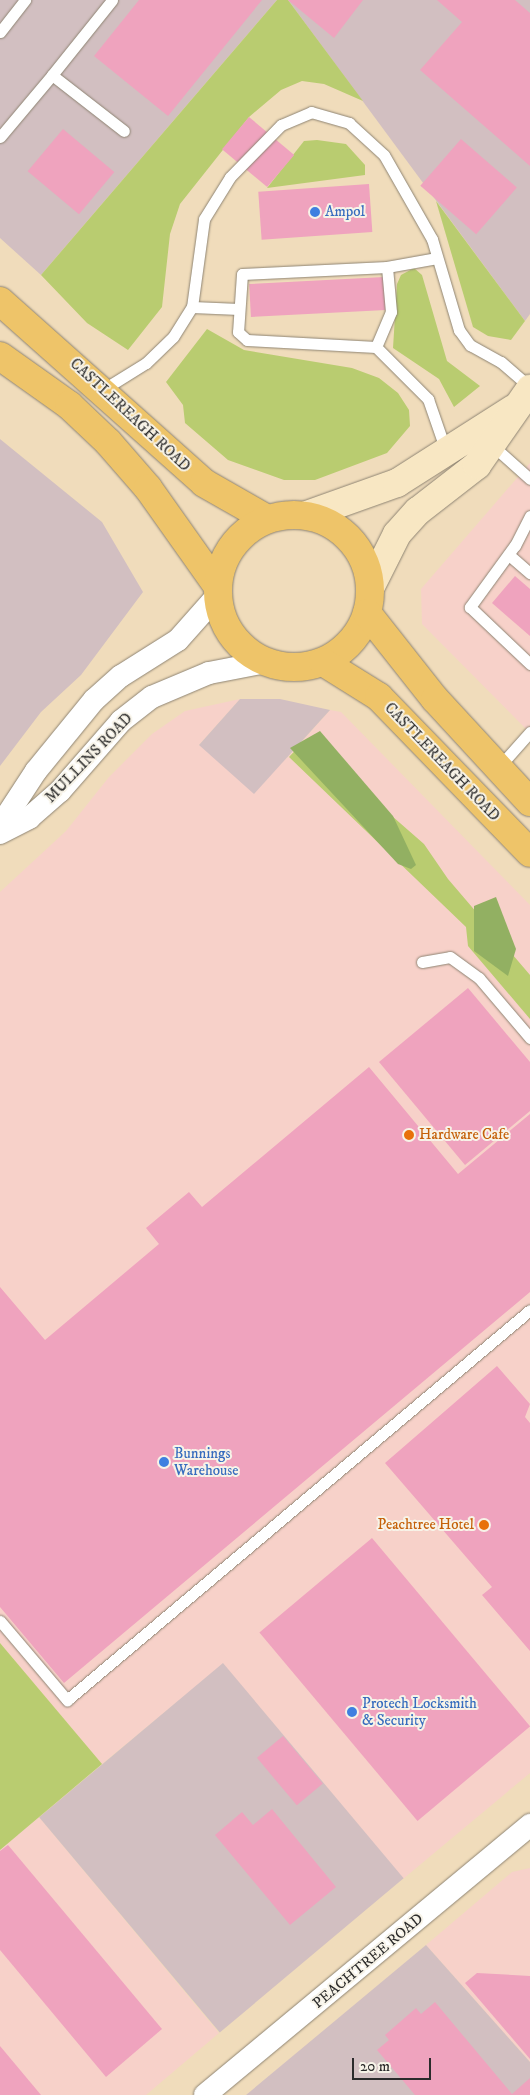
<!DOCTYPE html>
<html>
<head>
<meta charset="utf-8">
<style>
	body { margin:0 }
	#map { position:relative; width:530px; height:2095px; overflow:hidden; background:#f0dcbb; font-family:"IM FELL DW Pica",serif }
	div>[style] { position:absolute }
	.built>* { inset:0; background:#f7d1c9 }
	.industrial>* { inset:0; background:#d2bfc1; transform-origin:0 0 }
	.green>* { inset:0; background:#b9cc70 }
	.forest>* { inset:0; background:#92b062 }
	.building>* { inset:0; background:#efa3be; transform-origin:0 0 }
	.roads { filter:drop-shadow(0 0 1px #8e8473) drop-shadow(0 0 1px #8e8473) }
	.lane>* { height:11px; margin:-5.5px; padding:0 5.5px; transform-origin:5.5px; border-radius:5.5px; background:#fff }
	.street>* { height:22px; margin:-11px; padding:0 11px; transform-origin:11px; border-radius:11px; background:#fff }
	.secondary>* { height:28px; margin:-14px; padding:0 14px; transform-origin:14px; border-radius:14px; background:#f8e7c3 }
	.primary>* { height:28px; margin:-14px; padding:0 14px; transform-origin:14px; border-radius:14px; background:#eec469 }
	.primary>.ring { margin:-14px; padding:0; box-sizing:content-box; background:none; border:28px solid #eec469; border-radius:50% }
	.dots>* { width:14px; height:14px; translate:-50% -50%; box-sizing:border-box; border:2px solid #f7f3e8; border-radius:50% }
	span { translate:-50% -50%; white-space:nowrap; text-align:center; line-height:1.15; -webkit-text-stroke:4px #f7f3e8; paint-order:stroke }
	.shop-label { font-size:15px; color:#366cbe }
	.left { translate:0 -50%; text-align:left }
	.street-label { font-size:15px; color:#2b2b2b }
	.food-label { font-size:15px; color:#c56008 }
	.right { translate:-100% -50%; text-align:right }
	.scale { position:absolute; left:352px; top:2058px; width:79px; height:22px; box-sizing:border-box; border:2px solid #2b2b2b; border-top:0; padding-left:6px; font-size:15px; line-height:18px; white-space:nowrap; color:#2b2b2b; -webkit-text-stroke:4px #f7f3e8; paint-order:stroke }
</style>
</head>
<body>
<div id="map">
	<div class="built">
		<div style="clip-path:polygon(530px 463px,530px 733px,422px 624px,421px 589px)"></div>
		<div style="clip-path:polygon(240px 699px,199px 745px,287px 758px,330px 710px,341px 712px,530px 905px,530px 1773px,403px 1879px,223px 1664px,102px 1764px,0 1643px,0 892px,66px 831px,109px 777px,152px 734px,185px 711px)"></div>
		<div style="clip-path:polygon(39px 1817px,219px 2033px,146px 2095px,0 2095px,0 1850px)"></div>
		<div style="clip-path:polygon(530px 1868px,530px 2062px,426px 1945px,512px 1872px)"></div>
	</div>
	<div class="industrial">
		<div style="clip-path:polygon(0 0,277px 0,41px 275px,0 238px)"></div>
		<div style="clip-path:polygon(288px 0,530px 0,530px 314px,525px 321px)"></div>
		<div style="clip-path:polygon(0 439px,102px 522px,143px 592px,81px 675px,41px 712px,0 766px)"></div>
		<div style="clip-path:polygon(240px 699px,280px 699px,330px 710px,254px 794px,199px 745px)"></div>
		<div style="left:223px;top:1663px;width:281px;height:240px;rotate:50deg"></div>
		<div style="clip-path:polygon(426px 1945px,530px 2062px,530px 2095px,246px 2095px)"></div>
	</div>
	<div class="green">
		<div style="clip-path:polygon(277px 0,288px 0,363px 101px,324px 84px,302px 81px,281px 90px,249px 117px,180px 204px,170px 234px,162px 307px,128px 350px,87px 323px,41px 275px)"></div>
		<div style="clip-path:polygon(317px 140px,346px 144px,365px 165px,365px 175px,267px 188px,304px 141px)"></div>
		<div style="clip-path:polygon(436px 201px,525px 321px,511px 340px,488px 336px,473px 327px)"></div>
		<div style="clip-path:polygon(414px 268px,422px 275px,447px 361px,480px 386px,454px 407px,439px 379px,393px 348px,397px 284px,401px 275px)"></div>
		<div style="clip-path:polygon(207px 329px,244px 350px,352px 368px,379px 378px,398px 393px,409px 410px,410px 426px,387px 453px,315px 480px,284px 480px,228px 460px,185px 423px,183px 405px,166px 382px)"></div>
		<div style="clip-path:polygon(305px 740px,424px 844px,448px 879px,530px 975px,530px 1019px,468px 946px,466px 927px,289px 757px)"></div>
		<div style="clip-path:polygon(0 1643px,102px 1764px,0 1850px)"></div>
	</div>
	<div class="forest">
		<div style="clip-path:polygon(320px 731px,393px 816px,416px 865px,411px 869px,398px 864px,290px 748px)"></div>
		<div style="clip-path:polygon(496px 897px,516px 949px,508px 976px,474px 951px,474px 906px)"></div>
	</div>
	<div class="building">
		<div style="clip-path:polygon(139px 0,262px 0,168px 116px,94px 56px)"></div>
		<div style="clip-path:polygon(288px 0,363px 0,334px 38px)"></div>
		<div style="clip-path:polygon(437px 0,515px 0,530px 13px,530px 166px,420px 70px,462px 22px)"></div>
		<div style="left:249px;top:117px;width:59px;height:42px;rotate:40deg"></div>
		<div style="left:63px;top:129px;width:67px;height:55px;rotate:40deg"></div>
		<div style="left:461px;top:139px;width:74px;height:62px;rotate:41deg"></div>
		<div style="left:369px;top:184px;width:48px;height:111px;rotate:86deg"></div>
		<div style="left:384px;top:277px;width:33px;height:135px;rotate:87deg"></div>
		<div style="clip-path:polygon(515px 576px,530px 589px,530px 636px,492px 603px)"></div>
		<div style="clip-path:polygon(468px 988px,530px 1062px,530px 1111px,465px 1165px,379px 1062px)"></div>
		<div style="clip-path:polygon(369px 1067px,458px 1174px,530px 1114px,530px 1292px,64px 1683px,0 1607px,0 1287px,45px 1340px,159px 1244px,146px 1228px,189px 1192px,202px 1207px)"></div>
		<div style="clip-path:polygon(497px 1366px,530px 1404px,525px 1417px,530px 1423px,530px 1651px,482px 1595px,492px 1587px,385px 1463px)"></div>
		<div style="left:372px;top:1538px;width:246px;height:147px;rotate:50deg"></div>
		<div style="left:283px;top:1736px;width:62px;height:34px;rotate:50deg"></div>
		<div style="clip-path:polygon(272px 1809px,336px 1887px,290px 1925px,215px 1835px,242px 1812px,253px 1825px)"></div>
		<div style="clip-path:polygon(8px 1845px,162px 2029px,106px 2077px,0 1950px,0 1851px)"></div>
		<div style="clip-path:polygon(477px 1973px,530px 1976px,530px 2059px,465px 1983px)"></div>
		<div style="clip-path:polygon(435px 2002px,512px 2094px,530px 2078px,530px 2095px,415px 2095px,377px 2050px,389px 2040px,385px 2035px,416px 2008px,421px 2014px)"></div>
		<div style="clip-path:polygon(0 2046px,41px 2095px,0 2095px)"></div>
	</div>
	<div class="roads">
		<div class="lane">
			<div style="left:0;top:32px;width:41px;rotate:-52deg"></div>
			<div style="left:52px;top:75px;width:96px;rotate:-51.3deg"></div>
			<div style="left:0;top:137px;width:81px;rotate:-50deg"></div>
			<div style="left:52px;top:75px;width:91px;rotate:37.9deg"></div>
			<div style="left:437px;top:258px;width:51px;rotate:169.8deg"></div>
			<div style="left:387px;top:267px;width:145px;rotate:177.2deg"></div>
			<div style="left:242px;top:274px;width:58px;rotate:93.9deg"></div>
			<div style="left:238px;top:332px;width:12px;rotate:42deg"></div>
			<div style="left:247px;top:340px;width:129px;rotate:3.1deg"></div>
			<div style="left:376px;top:347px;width:74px;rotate:45deg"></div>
			<div style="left:428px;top:399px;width:55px;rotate:70.9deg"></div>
			<div style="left:192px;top:307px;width:47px;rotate:2.4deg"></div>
			<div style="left:376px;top:347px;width:38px;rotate:-67deg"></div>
			<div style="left:391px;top:312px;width:45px;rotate:-95.1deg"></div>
			<div style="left:104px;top:389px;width:49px;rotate:-31.8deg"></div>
			<div style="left:146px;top:363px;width:37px;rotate:-44deg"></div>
			<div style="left:173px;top:337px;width:36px;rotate:-58deg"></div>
			<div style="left:192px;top:307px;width:89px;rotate:-82.2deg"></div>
			<div style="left:204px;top:219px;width:49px;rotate:-58.2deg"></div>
			<div style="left:230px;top:177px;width:73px;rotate:-45.6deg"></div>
			<div style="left:281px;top:125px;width:33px;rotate:-23deg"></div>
			<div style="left:311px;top:112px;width:40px;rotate:16deg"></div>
			<div style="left:349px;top:123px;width:47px;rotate:42.4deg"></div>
			<div style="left:384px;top:155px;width:97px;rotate:60.3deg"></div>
			<div style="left:432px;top:239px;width:95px;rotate:73.5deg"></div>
			<div style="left:459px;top:330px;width:19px;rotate:54deg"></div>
			<div style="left:470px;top:345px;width:35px;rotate:29deg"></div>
			<div style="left:501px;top:362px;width:38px;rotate:41deg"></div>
			<div style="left:492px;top:445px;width:51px;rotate:41.8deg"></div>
			<div style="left:530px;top:516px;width:33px;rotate:117deg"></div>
			<div style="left:515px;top:545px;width:77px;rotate:126deg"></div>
			<div style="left:470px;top:607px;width:83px;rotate:43.5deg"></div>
			<div style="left:509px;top:555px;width:28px;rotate:41deg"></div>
			<div style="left:498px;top:768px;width:48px;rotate:-48.4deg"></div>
			<div style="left:422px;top:962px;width:28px;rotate:-10deg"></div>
			<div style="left:450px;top:957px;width:36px;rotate:36deg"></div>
			<div style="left:479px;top:978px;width:79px;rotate:49.6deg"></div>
			<div style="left:0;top:1621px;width:104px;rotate:49.7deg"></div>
			<div style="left:67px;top:1700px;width:605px;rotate:-40.11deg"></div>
		</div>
		<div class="street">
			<div style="left:0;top:826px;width:66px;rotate:-56.8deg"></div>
			<div style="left:36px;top:771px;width:92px;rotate:-50.8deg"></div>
			<div style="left:94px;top:700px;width:36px;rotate:-42deg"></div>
			<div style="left:121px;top:676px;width:67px;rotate:-32.3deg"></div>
			<div style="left:178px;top:640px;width:60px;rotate:-48.4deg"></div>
			<div style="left:0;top:833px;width:33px;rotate:-27deg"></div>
			<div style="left:29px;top:818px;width:41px;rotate:-41.1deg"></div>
			<div style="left:60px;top:791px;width:93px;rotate:-48.9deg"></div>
			<div style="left:121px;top:721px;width:39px;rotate:-38deg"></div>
			<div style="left:152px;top:697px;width:62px;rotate:-22.8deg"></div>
			<div style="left:209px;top:673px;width:58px;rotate:-10.9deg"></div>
			<div style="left:205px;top:2095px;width:423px;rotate:-39.7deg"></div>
		</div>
		<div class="secondary">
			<div style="left:307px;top:515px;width:96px;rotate:-19.6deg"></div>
			<div style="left:397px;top:483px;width:138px;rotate:-32.5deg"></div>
			<div style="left:371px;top:586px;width:58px;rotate:-63.4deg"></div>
			<div style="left:397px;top:534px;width:31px;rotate:-48deg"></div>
			<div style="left:418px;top:511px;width:75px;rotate:-37.9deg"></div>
			<div style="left:477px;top:465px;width:93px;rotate:-55.1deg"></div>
		</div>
		<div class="primary">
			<div style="left:0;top:301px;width:273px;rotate:41.7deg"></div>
			<div style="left:204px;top:483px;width:73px;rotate:29.7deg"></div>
			<div style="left:0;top:356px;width:85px;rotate:35.4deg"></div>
			<div style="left:69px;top:405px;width:54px;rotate:43.5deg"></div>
			<div style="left:108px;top:442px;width:61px;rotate:49deg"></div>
			<div style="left:148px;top:488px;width:121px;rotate:54.7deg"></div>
			<div class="ring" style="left:218px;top:515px;width:124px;height:124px"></div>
			<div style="left:367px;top:613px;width:110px;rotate:51.7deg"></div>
			<div style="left:435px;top:699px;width:140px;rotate:47.3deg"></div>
			<div style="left:323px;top:662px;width:66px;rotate:32deg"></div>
			<div style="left:379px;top:697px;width:217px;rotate:45.9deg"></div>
		</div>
	</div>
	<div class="dots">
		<div style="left:315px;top:212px;background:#3f7fe0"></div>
		<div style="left:409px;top:1135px;background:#e8710a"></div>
		<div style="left:164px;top:1462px;background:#3f7fe0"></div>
		<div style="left:484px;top:1525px;background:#e8710a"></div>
		<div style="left:352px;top:1712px;background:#3f7fe0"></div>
	</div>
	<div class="shop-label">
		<span class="left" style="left:325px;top:212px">Ampol</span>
		<span class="left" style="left:174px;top:1462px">Bunnings<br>Warehouse</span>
		<span class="left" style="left:362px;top:1712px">Protech Locksmith<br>&amp; Security</span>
	</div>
	<div class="street-label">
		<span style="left:130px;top:415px;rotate:43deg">CASTLEREAGH ROAD</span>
		<span style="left:89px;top:758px;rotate:-46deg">MULLINS ROAD</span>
		<span style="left:442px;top:762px;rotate:46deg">CASTLEREAGH ROAD</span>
		<span style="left:368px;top:1961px;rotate:-40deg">PEACHTREE ROAD</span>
	</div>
	<div class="food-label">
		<span class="left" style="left:419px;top:1135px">Hardware Cafe</span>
		<span class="right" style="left:474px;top:1525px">Peachtree Hotel</span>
	</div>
	<div class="scale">20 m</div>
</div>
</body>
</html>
